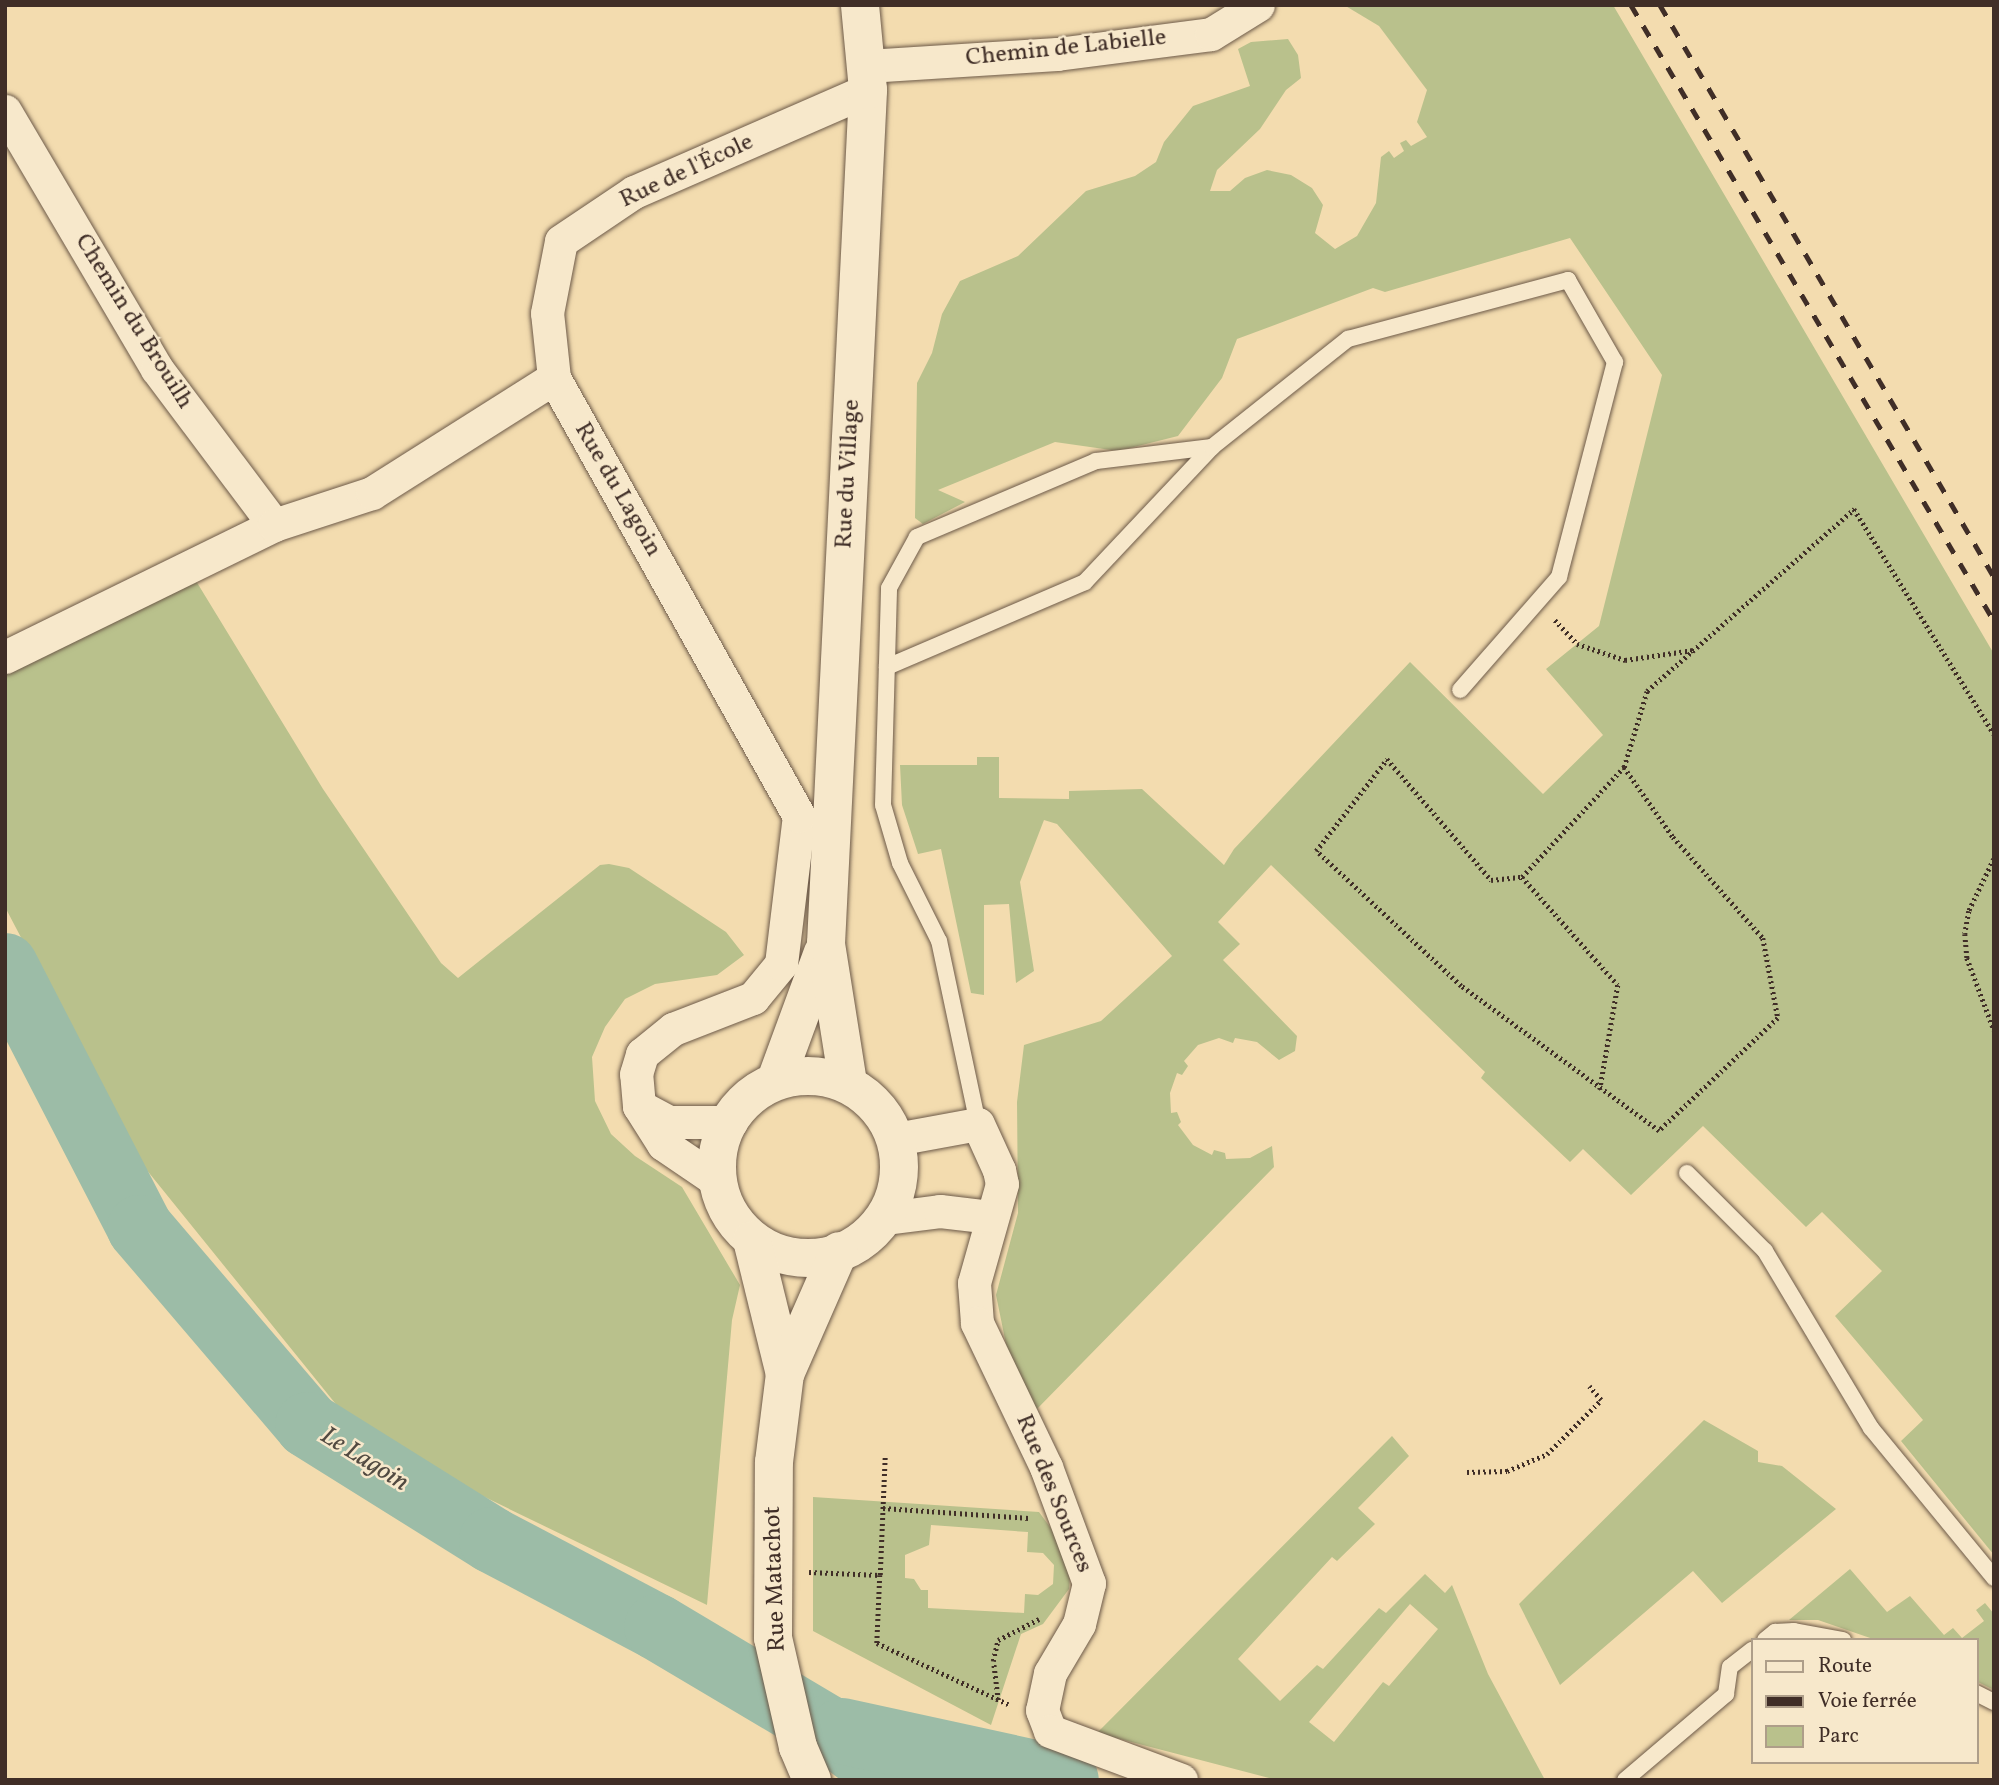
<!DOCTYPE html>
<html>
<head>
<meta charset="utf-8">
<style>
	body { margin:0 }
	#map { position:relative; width:1999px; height:1785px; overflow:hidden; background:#f3dcaf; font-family:Vollkorn,serif }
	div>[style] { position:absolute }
	.green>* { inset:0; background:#b9c18c }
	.river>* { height:66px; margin:-33px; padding:0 33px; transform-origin:33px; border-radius:33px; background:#9cbca7 }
	.path>* { height:4.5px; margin-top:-2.25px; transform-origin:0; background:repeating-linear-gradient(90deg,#402e27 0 2px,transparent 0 5.5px) }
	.roads { filter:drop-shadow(0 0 2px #6d5a49) drop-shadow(0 0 2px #6d5a49) }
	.service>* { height:16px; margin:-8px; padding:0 8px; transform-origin:8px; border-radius:8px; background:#f7e8cb }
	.minor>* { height:33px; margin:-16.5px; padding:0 16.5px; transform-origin:16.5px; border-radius:16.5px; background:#f7e8cb }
	.secondary>* { height:38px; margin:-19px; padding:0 19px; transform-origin:19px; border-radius:19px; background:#f7e8cb }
	.secondary>.ring { margin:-19px; padding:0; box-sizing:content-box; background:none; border:38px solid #f7e8cb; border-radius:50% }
	.rail>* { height:5px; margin-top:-2.5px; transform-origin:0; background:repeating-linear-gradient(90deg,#402e27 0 12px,transparent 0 24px) }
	span { translate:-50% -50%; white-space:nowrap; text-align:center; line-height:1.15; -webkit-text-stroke:5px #f7e8cb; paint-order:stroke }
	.street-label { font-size:24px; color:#402e27 }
	.water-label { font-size:26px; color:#524a41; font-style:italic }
	.frame { position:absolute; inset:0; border:7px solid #402e27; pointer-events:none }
	.legend { position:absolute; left:1751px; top:1638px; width:228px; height:126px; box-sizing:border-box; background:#f7e8cb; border:2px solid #ae9e89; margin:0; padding:9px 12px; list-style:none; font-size:21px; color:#402e27 }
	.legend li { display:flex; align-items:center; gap:14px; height:35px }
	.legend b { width:35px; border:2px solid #ae9e89 }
</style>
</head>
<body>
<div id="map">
	<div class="green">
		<div style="clip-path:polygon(1344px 5px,1613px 5px,1994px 654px,1994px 1555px,1901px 1441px,1923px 1420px,1835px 1316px,1882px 1271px,1822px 1212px,1806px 1227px,1703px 1126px,1631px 1195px,1583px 1149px,1570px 1162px,1481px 1078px,1485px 1072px,1271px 865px,1218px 922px,1240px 944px,1223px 960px,1297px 1036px,1295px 1051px,1279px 1060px,1257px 1042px,1235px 1038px,1233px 1043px,1219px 1038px,1198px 1045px,1184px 1061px,1188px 1066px,1182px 1075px,1177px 1073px,1170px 1093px,1171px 1113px,1177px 1112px,1181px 1122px,1178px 1125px,1193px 1145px,1212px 1155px,1214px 1150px,1225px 1153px,1226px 1159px,1250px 1158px,1272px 1146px,1274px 1167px,1035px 1411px,1007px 1349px,996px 1295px,1018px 1213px,1017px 1102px,1024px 1045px,1101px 1021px,1172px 956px,1057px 824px,1044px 820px,1020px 882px,1034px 971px,1016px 983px,1009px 904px,984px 905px,984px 995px,971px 993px,941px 849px,918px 854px,902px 805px,900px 765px,977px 765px,977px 757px,999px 757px,999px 798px,1069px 799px,1069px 791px,1142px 789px,1224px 865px,1234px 849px,1410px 662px,1543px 794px,1603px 735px,1546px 669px,1599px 626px,1662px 375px,1570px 238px,1385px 292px,1373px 288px,1237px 339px,1222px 378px,1178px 436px,1118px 451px,1055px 442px,938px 490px,965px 502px,923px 524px,915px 518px,917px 383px,932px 353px,942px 314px,960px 281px,1018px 256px,1086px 191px,1135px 176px,1156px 162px,1164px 142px,1193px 106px,1250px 86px,1238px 49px,1251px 42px,1288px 39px,1298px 55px,1301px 78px,1286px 90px,1260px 129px,1217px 170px,1210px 191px,1230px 191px,1245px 178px,1267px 170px,1291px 175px,1312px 188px,1323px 205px,1315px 233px,1335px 249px,1357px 236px,1376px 203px,1381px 157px,1389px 151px,1394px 158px,1404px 151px,1400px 143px,1406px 140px,1411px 146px,1427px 137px,1417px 122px,1427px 90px,1379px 26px)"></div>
		<div style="clip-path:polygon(193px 576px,323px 789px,441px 963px,458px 978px,600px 865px,609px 864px,629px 868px,726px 932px,744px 955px,717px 975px,655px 984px,625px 999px,605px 1027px,592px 1057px,595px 1101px,611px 1134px,635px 1156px,682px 1187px,740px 1285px,732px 1320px,707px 1605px,431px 1471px,339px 1408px,137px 1158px,5px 907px,5px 670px)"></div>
		<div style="clip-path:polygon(1704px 1420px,1758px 1451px,1758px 1462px,1782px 1466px,1836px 1509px,1722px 1603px,1693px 1571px,1560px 1685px,1519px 1604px)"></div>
		<div style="clip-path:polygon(evenodd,1392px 1436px,1409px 1456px,1358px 1508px,1375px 1524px,1337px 1561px,1332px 1557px,1238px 1659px,1280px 1701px,1317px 1665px,1323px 1669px,1379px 1608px,1386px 1613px,1425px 1574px,1445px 1593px,1452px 1585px,1488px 1674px,1545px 1780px,1277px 1780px,1097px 1733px,1392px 1436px,1410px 1604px,1438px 1629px,1389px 1686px,1383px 1682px,1334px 1742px,1309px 1722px,1410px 1604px)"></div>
		<div style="clip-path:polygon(evenodd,813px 1497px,1039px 1512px,1072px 1557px,1069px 1589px,1043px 1624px,1021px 1634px,991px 1725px,813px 1631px,813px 1497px,931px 1525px,1028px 1532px,1027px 1552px,1043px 1553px,1054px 1565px,1053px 1584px,1038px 1595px,1025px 1594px,1024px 1613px,928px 1608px,928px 1590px,921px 1590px,914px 1579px,905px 1578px,905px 1555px,929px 1545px,931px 1525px)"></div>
		<div style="clip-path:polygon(1850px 1569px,1887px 1612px,1910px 1596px,1944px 1635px,1953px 1628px,1962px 1638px,1984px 1621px,1976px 1610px,1985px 1603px,1994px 1614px,1994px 1690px,1976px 1681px,1976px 1640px,1876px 1640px,1818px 1620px,1789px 1620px)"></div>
	</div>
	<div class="river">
		<div style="left:5px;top:966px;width:295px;rotate:62.7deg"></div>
		<div style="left:140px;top:1228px;width:259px;rotate:49.5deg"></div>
		<div style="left:308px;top:1425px;width:217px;rotate:32deg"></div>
		<div style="left:492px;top:1540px;width:187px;rotate:27.8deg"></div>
		<div style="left:657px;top:1627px;width:198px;rotate:30.7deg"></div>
		<div style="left:827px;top:1728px;width:86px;rotate:37.4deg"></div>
		<div style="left:842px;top:1731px;width:229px;rotate:12.3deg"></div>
	</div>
	<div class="path">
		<div style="left:1555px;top:620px;width:33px;rotate:47deg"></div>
		<div style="left:1577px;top:644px;width:51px;rotate:18.4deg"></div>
		<div style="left:1625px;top:660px;width:69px;rotate:-8.4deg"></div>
		<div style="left:1624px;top:767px;width:85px;rotate:55deg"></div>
		<div style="left:1673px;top:837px;width:135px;rotate:48.3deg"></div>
		<div style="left:1763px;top:938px;width:81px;rotate:79.4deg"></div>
		<div style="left:1778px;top:1018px;width:164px;rotate:136.5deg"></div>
		<div style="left:1659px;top:1131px;width:245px;rotate:-143.8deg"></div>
		<div style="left:1461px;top:986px;width:198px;rotate:-137deg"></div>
		<div style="left:1316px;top:851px;width:116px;rotate:-52.3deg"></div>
		<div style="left:1387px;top:759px;width:160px;rotate:49.3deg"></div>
		<div style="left:1491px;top:880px;width:31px;rotate:-6deg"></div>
		<div style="left:1522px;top:877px;width:150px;rotate:-47.2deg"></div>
		<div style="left:1624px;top:767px;width:79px;rotate:-73.2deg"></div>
		<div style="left:1647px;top:691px;width:276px;rotate:-41.3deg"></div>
		<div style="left:1854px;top:509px;width:265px;rotate:58.1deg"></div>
		<div style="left:1994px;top:859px;width:58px;rotate:115.7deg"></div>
		<div style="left:1969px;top:911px;width:23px;rotate:100deg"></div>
		<div style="left:1965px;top:934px;width:24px;rotate:85deg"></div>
		<div style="left:1967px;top:958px;width:77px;rotate:69.4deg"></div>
		<div style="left:1522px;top:877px;width:144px;rotate:48.4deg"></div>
		<div style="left:1618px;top:985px;width:106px;rotate:99.8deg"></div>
		<div style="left:1467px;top:1472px;width:40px;rotate:-1.4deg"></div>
		<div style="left:1507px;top:1471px;width:43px;rotate:-23deg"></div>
		<div style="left:1547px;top:1454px;width:76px;rotate:-45deg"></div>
		<div style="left:1601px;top:1400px;width:18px;rotate:-131deg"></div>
		<div style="left:883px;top:1508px;width:146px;rotate:3.9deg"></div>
		<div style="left:809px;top:1572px;width:71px;rotate:2.4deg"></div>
		<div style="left:880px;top:1575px;width:121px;rotate:-87.6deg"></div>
		<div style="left:880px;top:1575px;width:68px;rotate:92.5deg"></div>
		<div style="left:877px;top:1643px;width:145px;rotate:25deg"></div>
		<div style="left:998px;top:1700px;width:39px;rotate:-97deg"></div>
		<div style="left:993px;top:1661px;width:22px;rotate:-77deg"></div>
		<div style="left:998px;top:1640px;width:46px;rotate:-27.1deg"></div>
	</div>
	<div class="roads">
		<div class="service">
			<div style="left:887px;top:667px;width:215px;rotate:-23.2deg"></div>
			<div style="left:1085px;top:582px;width:185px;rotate:-46.7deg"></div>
			<div style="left:978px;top:1124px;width:187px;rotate:-102deg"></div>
			<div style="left:939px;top:941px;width:87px;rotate:-116.6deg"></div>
			<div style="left:900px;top:863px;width:60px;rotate:-106.3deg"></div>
			<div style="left:883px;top:805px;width:217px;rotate:-88.4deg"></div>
			<div style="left:889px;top:588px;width:58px;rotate:-61.2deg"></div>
			<div style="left:917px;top:537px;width:194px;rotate:-23deg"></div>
			<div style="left:1096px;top:461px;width:117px;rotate:-6.9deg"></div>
			<div style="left:1212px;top:447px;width:174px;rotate:-38.5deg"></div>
			<div style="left:1348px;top:339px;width:228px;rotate:-15deg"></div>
			<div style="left:1568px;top:280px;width:95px;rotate:60.2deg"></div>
			<div style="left:1615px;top:362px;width:222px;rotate:104.6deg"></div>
			<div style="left:1559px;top:577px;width:150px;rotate:131.2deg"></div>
			<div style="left:1687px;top:1173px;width:110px;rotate:45deg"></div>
			<div style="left:1765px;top:1251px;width:206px;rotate:59.1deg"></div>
			<div style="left:1871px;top:1428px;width:194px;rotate:50.6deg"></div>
			<div style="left:1765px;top:1640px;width:13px;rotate:-39deg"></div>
			<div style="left:1775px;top:1632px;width:19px;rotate:-3deg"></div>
			<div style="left:1794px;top:1631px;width:50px;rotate:10.4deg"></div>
			<div style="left:1976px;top:1693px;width:20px;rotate:27deg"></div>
			<div style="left:1625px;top:1780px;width:133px;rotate:-40.4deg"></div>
			<div style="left:1726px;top:1694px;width:27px;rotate:-82deg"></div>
			<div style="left:1730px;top:1667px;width:28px;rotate:-38deg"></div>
		</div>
		<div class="minor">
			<div style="left:867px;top:66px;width:190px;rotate:-3.6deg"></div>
			<div style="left:1057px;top:54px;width:155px;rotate:-7.4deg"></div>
			<div style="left:1211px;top:34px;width:55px;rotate:-31.7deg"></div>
			<div style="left:5px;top:111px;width:299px;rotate:59.5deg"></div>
			<div style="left:157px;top:369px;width:195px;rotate:53.1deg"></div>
			<div style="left:5px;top:657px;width:300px;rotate:-26.1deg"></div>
			<div style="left:274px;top:525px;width:103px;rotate:-18.1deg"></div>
			<div style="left:372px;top:493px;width:215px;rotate:-32.3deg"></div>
			<div style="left:639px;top:1106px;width:34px;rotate:28deg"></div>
			<div style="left:669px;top:1122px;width:62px"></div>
			<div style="left:896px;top:1139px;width:83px;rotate:-10.4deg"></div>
			<div style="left:978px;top:1124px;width:51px;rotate:65.5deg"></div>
			<div style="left:999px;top:1170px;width:14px;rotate:78deg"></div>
			<div style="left:1002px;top:1184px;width:103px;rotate:105.8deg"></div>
			<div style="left:974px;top:1283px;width:40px;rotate:85.7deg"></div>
			<div style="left:977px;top:1323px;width:160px;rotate:64.4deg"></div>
			<div style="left:1046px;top:1467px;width:124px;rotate:69.7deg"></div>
			<div style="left:1089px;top:1583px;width:42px;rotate:103.7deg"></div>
			<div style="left:1079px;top:1624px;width:57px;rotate:120.6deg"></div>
			<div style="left:1050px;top:1673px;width:38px;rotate:102deg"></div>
			<div style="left:1042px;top:1710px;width:22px;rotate:69deg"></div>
			<div style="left:1050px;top:1731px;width:140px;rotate:20.5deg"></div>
			<div style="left:716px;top:1180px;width:64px;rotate:-145.8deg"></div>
			<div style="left:663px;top:1144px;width:45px;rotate:-122.3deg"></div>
			<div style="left:639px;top:1106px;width:32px;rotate:-95deg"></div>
			<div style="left:636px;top:1074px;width:21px;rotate:-73deg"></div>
			<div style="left:642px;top:1054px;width:40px;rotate:-39deg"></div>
			<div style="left:673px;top:1029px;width:86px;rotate:-21.2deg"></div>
			<div style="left:753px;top:998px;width:44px;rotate:-50.5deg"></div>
			<div style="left:781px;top:964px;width:149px;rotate:-83.1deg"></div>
			<div style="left:799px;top:816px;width:502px;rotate:-119.22deg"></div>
			<div style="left:554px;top:378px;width:65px;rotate:-96.1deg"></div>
			<div style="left:547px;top:313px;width:73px;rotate:-79deg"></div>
			<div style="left:561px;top:241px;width:88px;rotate:-33.9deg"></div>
			<div style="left:634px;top:192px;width:255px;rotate:-23.6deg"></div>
			<div style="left:886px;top:1218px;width:54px;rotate:-7.4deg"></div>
			<div style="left:940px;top:1211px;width:50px;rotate:6.8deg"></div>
		</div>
		<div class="secondary">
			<div class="ring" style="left:717px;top:1076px;width:144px;height:144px"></div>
			<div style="left:776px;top:1080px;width:136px;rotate:-69.8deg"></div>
			<div style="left:848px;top:1083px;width:141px;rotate:-99deg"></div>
			<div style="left:826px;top:944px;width:855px;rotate:-87.18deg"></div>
			<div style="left:868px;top:90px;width:85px;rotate:-95.4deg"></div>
			<div style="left:752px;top:1240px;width:138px;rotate:76.2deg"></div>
			<div style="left:812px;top:1780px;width:36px;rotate:-113deg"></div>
			<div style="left:798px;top:1747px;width:112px;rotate:-102.9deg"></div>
			<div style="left:773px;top:1638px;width:176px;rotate:-89.7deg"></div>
			<div style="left:774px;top:1462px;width:89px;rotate:-82.9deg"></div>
			<div style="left:785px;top:1374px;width:134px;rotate:-66.3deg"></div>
		</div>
	</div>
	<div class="rail">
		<div style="left:1631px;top:5px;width:715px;rotate:59.49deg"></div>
		<div style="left:1660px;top:5px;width:662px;rotate:59.72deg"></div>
	</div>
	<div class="street-label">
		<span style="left:1066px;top:49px;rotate:-6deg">Chemin de Labielle</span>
		<span style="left:687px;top:172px;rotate:-25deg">Rue de l'École</span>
		<span style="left:133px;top:322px;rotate:58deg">Chemin du Brouilh</span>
		<span style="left:849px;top:474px;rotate:-87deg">Rue du Village</span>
		<span style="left:617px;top:490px;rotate:60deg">Rue du Lagoin</span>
		<span style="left:1053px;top:1494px;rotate:68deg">Rue des Sources</span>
		<span style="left:776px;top:1579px;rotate:-92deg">Rue Matachot</span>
	</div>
	<div class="water-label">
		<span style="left:364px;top:1460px;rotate:32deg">Le Lagoin</span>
	</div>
	<div class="frame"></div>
	<ul class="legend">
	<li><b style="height:9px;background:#f7e8cb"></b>Route</li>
	<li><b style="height:9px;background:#402e27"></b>Voie ferrée</li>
	<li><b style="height:19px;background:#b9c18c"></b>Parc</li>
	</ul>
</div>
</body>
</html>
